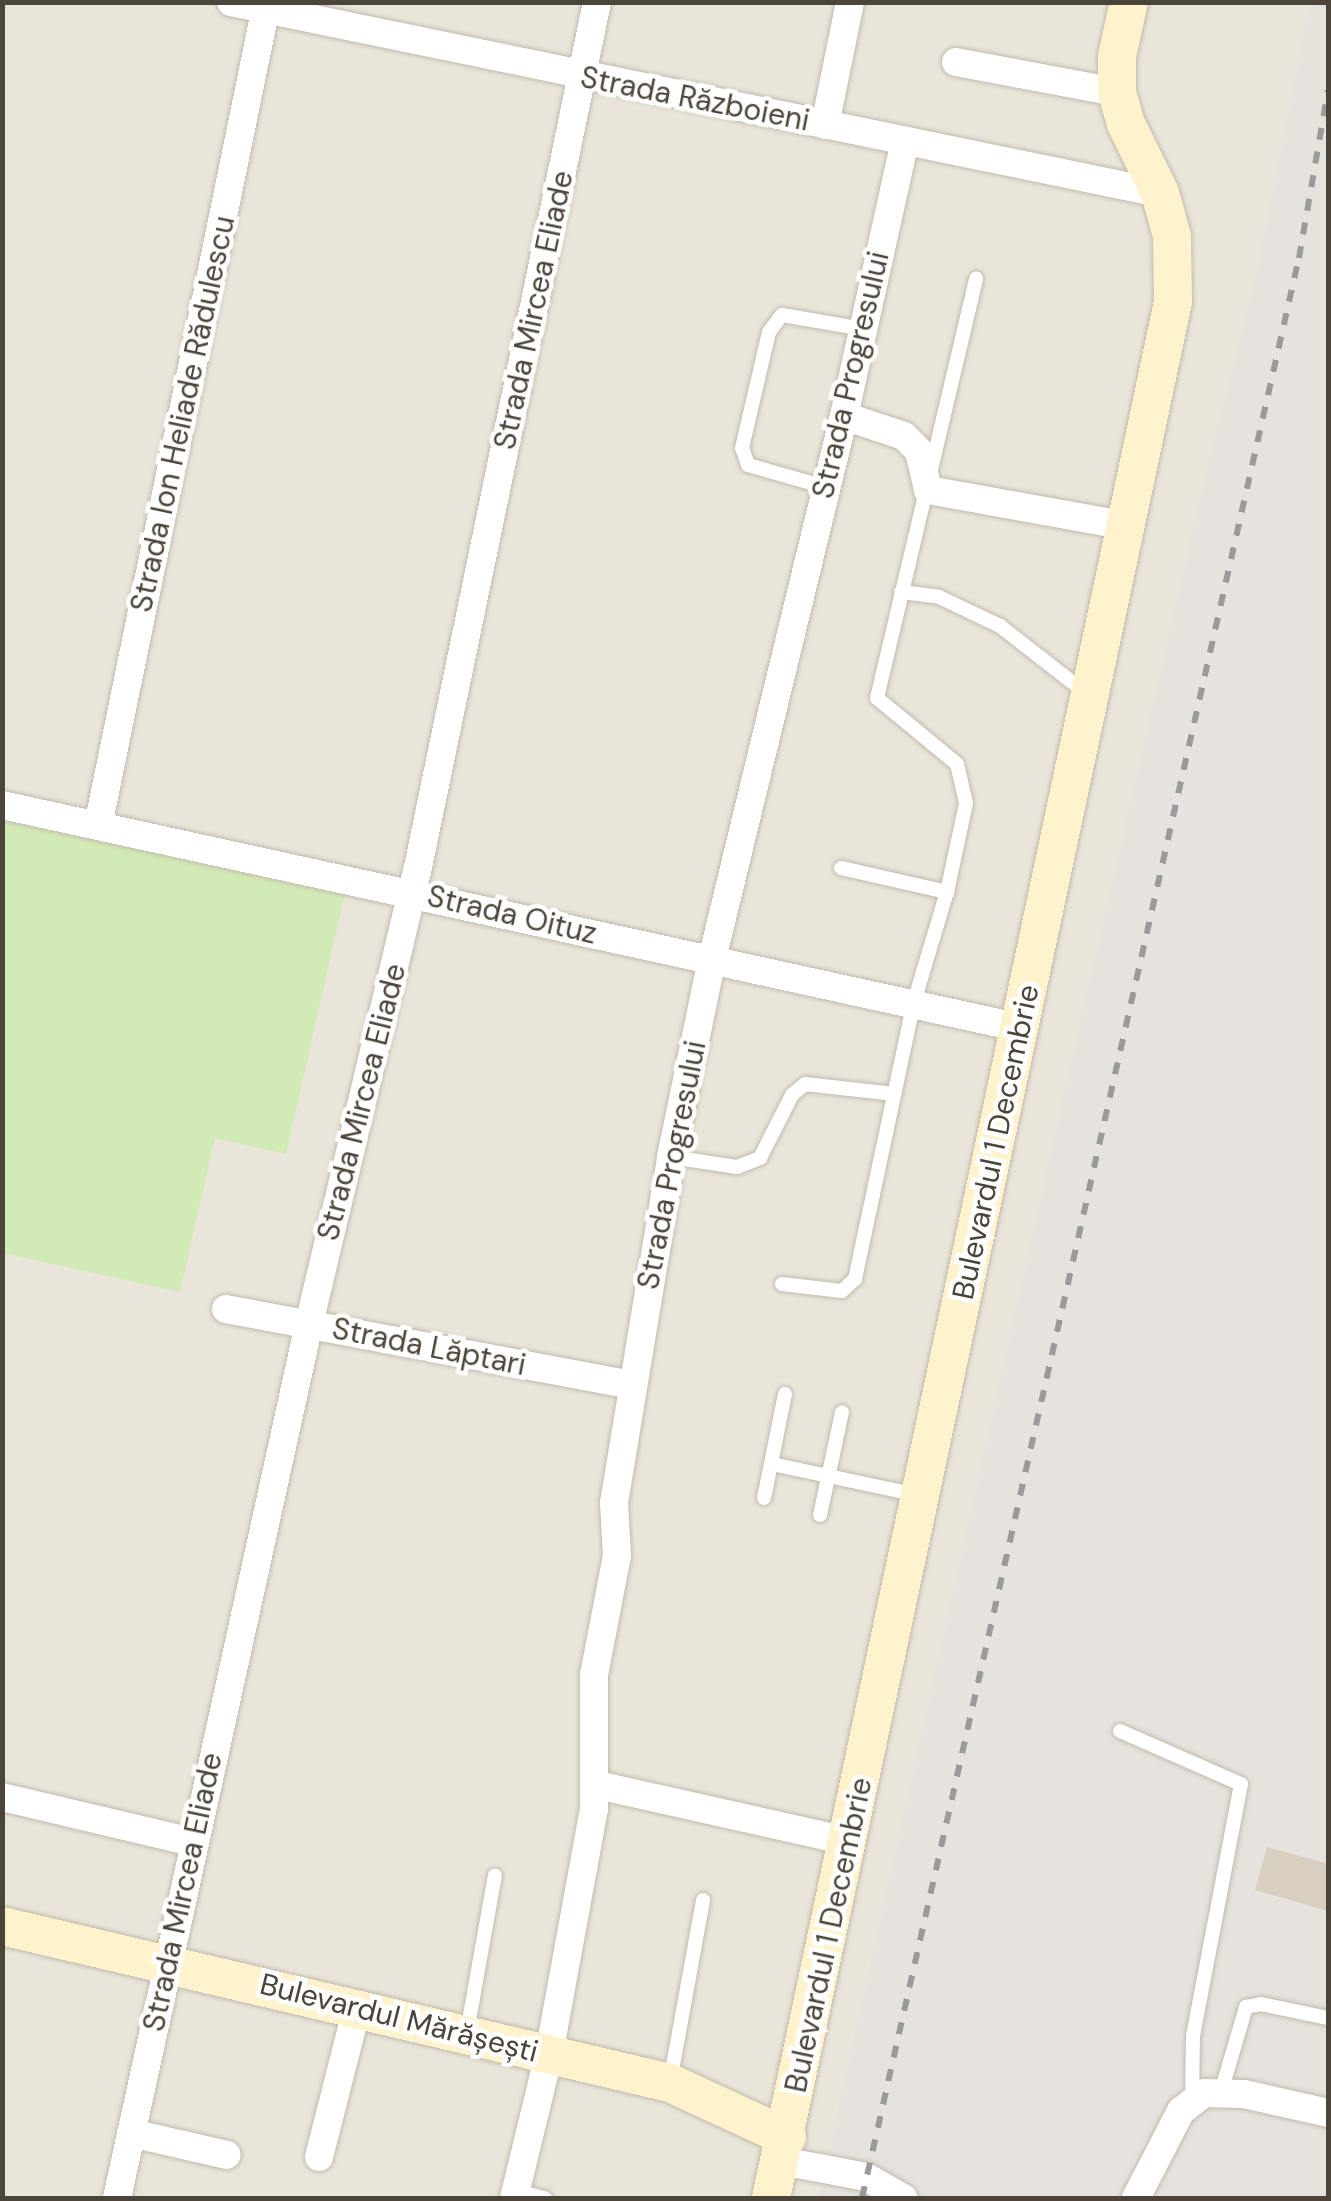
<!DOCTYPE html>
<html>
<head>
<meta charset="utf-8">
<style>
	body { margin:0 }
	#map { position:relative; width:1331px; height:2201px; overflow:hidden; background:#f6f3ec; font-family:"DM Sans",sans-serif }
	div>[style] { position:absolute }
	.residential>* { inset:0; background:#eae5da }
	.industrial>* { inset:0; background:#e6e2dd }
	.green>* { inset:0; background:#d2eab5 }
	.building>* { inset:0; background:#d8cfc1 }
	.roads { filter:drop-shadow(0 0 2px #c2bbae) drop-shadow(0 0 2px #c2bbae) }
	.lane>* { height:14px; margin:-7px; padding:0 7px; transform-origin:7px; border-radius:7px; background:#fff }
	.street>* { height:28px; margin:-14px; padding:0 14px; transform-origin:14px; border-radius:14px; background:#fff }
	.secondary>* { height:38px; margin:-19px; padding:0 19px; transform-origin:19px; border-radius:19px; background:#fff3cd }
	.rail>* { height:6px; margin-top:-3px; transform-origin:0; background:repeating-linear-gradient(90deg,#9a9a9a 0 12px,transparent 0 24px) }
	span { translate:-50% -50%; white-space:nowrap; text-align:center; line-height:1.15; -webkit-text-stroke:9px #fff; paint-order:stroke }
	.street-label { font-size:30px; color:#4b4439 }
	.frame { position:absolute; inset:0; border:5px solid #4b4439; pointer-events:none }
</style>
</head>
<body>
<div id="map">
	<div class="residential">
		<div style="clip-path:polygon(3px 3px,1309px 3px,1255px 279px,1025px 1265px,818px 2198px,3px 2198px)"></div>
	</div>
	<div class="industrial">
		<div style="clip-path:polygon(1309px 3px,1328px 3px,1328px 2198px,818px 2198px,1025px 1265px,1212px 448px,1255px 279px)"></div>
	</div>
	<div class="green">
		<div style="clip-path:polygon(3px 811px,345px 893px,286px 1154px,215px 1138px,180px 1292px,3px 1253px)"></div>
	</div>
	<div class="building">
		<div style="clip-path:polygon(1267px 1847px,1328px 1864px,1328px 1911px,1255px 1890px)"></div>
	</div>
	<div class="roads">
		<div class="lane">
			<div style="left:825px;top:487px;width:80px;rotate:-164.1deg"></div>
			<div style="left:748px;top:465px;width:18px;rotate:-109deg"></div>
			<div style="left:742px;top:448px;width:119px;rotate:-76.9deg"></div>
			<div style="left:769px;top:332px;width:21px;rotate:-53deg"></div>
			<div style="left:782px;top:315px;width:82px;rotate:9.8deg"></div>
			<div style="left:901px;top:592px;width:38px;rotate:7deg"></div>
			<div style="left:939px;top:597px;width:68px;rotate:25.4deg"></div>
			<div style="left:1000px;top:626px;width:109px;rotate:37.9deg"></div>
			<div style="left:841px;top:868px;width:109px;rotate:12.8deg"></div>
			<div style="left:671px;top:1157px;width:67px;rotate:8.6deg"></div>
			<div style="left:737px;top:1167px;width:25px;rotate:-21deg"></div>
			<div style="left:760px;top:1158px;width:71px;rotate:-63.1deg"></div>
			<div style="left:792px;top:1095px;width:17px;rotate:-40deg"></div>
			<div style="left:805px;top:1084px;width:90px;rotate:6.4deg"></div>
			<div style="left:782px;top:1284px;width:60px;rotate:6.7deg"></div>
			<div style="left:842px;top:1291px;width:18px;rotate:-43deg"></div>
			<div style="left:855px;top:1279px;width:280px;rotate:-78deg"></div>
			<div style="left:913px;top:1005px;width:118px;rotate:-73.3deg"></div>
			<div style="left:947px;top:892px;width:91px;rotate:-77.9deg"></div>
			<div style="left:966px;top:803px;width:40px;rotate:-103deg"></div>
			<div style="left:957px;top:764px;width:104px;rotate:-140.5deg"></div>
			<div style="left:877px;top:698px;width:431px;rotate:-76.7deg"></div>
			<div style="left:772px;top:1464px;width:149px;rotate:12deg"></div>
			<div style="left:764px;top:1498px;width:106px;rotate:-78.6deg"></div>
			<div style="left:820px;top:1515px;width:105px;rotate:-77.9deg"></div>
			<div style="left:1120px;top:1731px;width:132px;rotate:23.7deg"></div>
			<div style="left:1241px;top:1784px;width:257px;rotate:100.8deg"></div>
			<div style="left:1193px;top:2036px;width:63px;rotate:90.9deg"></div>
			<div style="left:467px;top:2032px;width:159px;rotate:-79.9deg"></div>
			<div style="left:670px;top:2082px;width:185px;rotate:-79.7deg"></div>
			<div style="left:1221px;top:2092px;width:89px;rotate:-73.6deg"></div>
			<div style="left:1246px;top:2007px;width:15px;rotate:-11deg"></div>
			<div style="left:1261px;top:2004px;width:68px;rotate:11.8deg"></div>
			<div style="left:516px;top:2191px;width:30px;rotate:14deg"></div>
		</div>
		<div class="street">
			<div style="left:231px;top:2px;width:948px;rotate:11.62deg"></div>
			<div style="left:956px;top:62px;width:164px;rotate:10.6deg"></div>
			<div style="left:825px;top:125px;width:126px;rotate:-78.5deg"></div>
			<div style="left:844px;top:416px;width:63px;rotate:18.4deg"></div>
			<div style="left:904px;top:436px;width:21px;rotate:45deg"></div>
			<div style="left:919px;top:451px;width:40px;rotate:77deg"></div>
			<div style="left:928px;top:490px;width:204px;rotate:10.2deg"></div>
			<div style="left:2px;top:805px;width:1043px;rotate:12.34deg"></div>
			<div style="left:98px;top:826px;width:841px;rotate:-78.41deg"></div>
			<div style="left:226px;top:1309px;width:414px;rotate:10.6deg"></div>
			<div style="left:597px;top:1785px;width:257px;rotate:12.6deg"></div>
			<div style="left:2px;top:1797px;width:195px;rotate:13.3deg"></div>
			<div style="left:131px;top:2133px;width:98px;rotate:12.9deg"></div>
			<div style="left:319px;top:2157px;width:154px;rotate:-75.7deg"></div>
			<div style="left:782px;top:2161px;width:86px;rotate:10.8deg"></div>
			<div style="left:866px;top:2177px;width:43px;rotate:29.6deg"></div>
			<div style="left:117px;top:2198px;width:895px;rotate:-77.61deg"></div>
			<div style="left:309px;top:1324px;width:465px;rotate:-76.6deg"></div>
			<div style="left:417px;top:872px;width:888px;rotate:-78.31deg"></div>
			<div style="left:514px;top:2198px;width:148px;rotate:-76.3deg"></div>
			<div style="left:549px;top:2054px;width:249px;rotate:-79.6deg"></div>
			<div style="left:594px;top:1809px;width:134px;rotate:-90deg"></div>
			<div style="left:594px;top:1675px;width:121px;rotate:-79.1deg"></div>
			<div style="left:617px;top:1556px;width:53px;rotate:-93.2deg"></div>
			<div style="left:614px;top:1503px;width:351px;rotate:-80.6deg"></div>
			<div style="left:671px;top:1157px;width:202px;rotate:-78.3deg"></div>
			<div style="left:712px;top:959px;width:559px;rotate:-76.34deg"></div>
			<div style="left:844px;top:416px;width:282px;rotate:-77.5deg"></div>
			<div style="left:1136px;top:2198px;width:98px;rotate:-62.7deg"></div>
			<div style="left:1181px;top:2111px;width:29px;rotate:-38deg"></div>
			<div style="left:1204px;top:2093px;width:40px;rotate:1.4deg"></div>
			<div style="left:1244px;top:2094px;width:86px;rotate:12.7deg"></div>
		</div>
		<div class="secondary">
			<div style="left:2px;top:1926px;width:686px;rotate:13.23deg"></div>
			<div style="left:670px;top:2083px;width:129px;rotate:24.8deg"></div>
			<div style="left:771px;top:2198px;width:1938px;rotate:-78.03deg"></div>
			<div style="left:1173px;top:302px;width:66px;rotate:-90.9deg"></div>
			<div style="left:1172px;top:236px;width:45px;rotate:-105.6deg"></div>
			<div style="left:1160px;top:193px;width:77px;rotate:-116.2deg"></div>
			<div style="left:1126px;top:124px;width:33px;rotate:-106deg"></div>
			<div style="left:1117px;top:92px;width:36px;rotate:-90deg"></div>
			<div style="left:1117px;top:56px;width:55px;rotate:-77.5deg"></div>
		</div>
	</div>
	<div class="rail">
		<div style="left:862px;top:2198px;width:1989px;rotate:-77.31deg"></div>
		<div style="left:1299px;top:258px;width:170px;rotate:-80.2deg"></div>
	</div>
	<div class="street-label">
		<span style="left:695px;top:99px;rotate:11deg">Strada Războieni</span>
		<span style="left:534px;top:310px;rotate:-78deg">Strada Mircea Eliade</span>
		<span style="left:851px;top:375px;rotate:-77deg">Strada Progresului</span>
		<span style="left:183px;top:414px;rotate:-78deg">Strada Ion Heliade Rădulescu</span>
		<span style="left:512px;top:915px;rotate:13deg">Strada Oituz</span>
		<span style="left:362px;top:1102px;rotate:-76deg">Strada Mircea Eliade</span>
		<span style="left:996px;top:1142px;rotate:-78deg">Bulevardul 1 Decembrie</span>
		<span style="left:672px;top:1165px;rotate:-79deg">Strada Progresului</span>
		<span style="left:429px;top:1347px;rotate:11deg">Strada Lăptari</span>
		<span style="left:183px;top:1892px;rotate:-78deg">Strada Mircea Eliade</span>
		<span style="left:829px;top:1935px;rotate:-78deg">Bulevardul 1 Decembrie</span>
		<span style="left:399px;top:2018px;rotate:14deg">Bulevardul Mărășești</span>
	</div>
	<div class="frame"></div>
</div>
</body>
</html>
